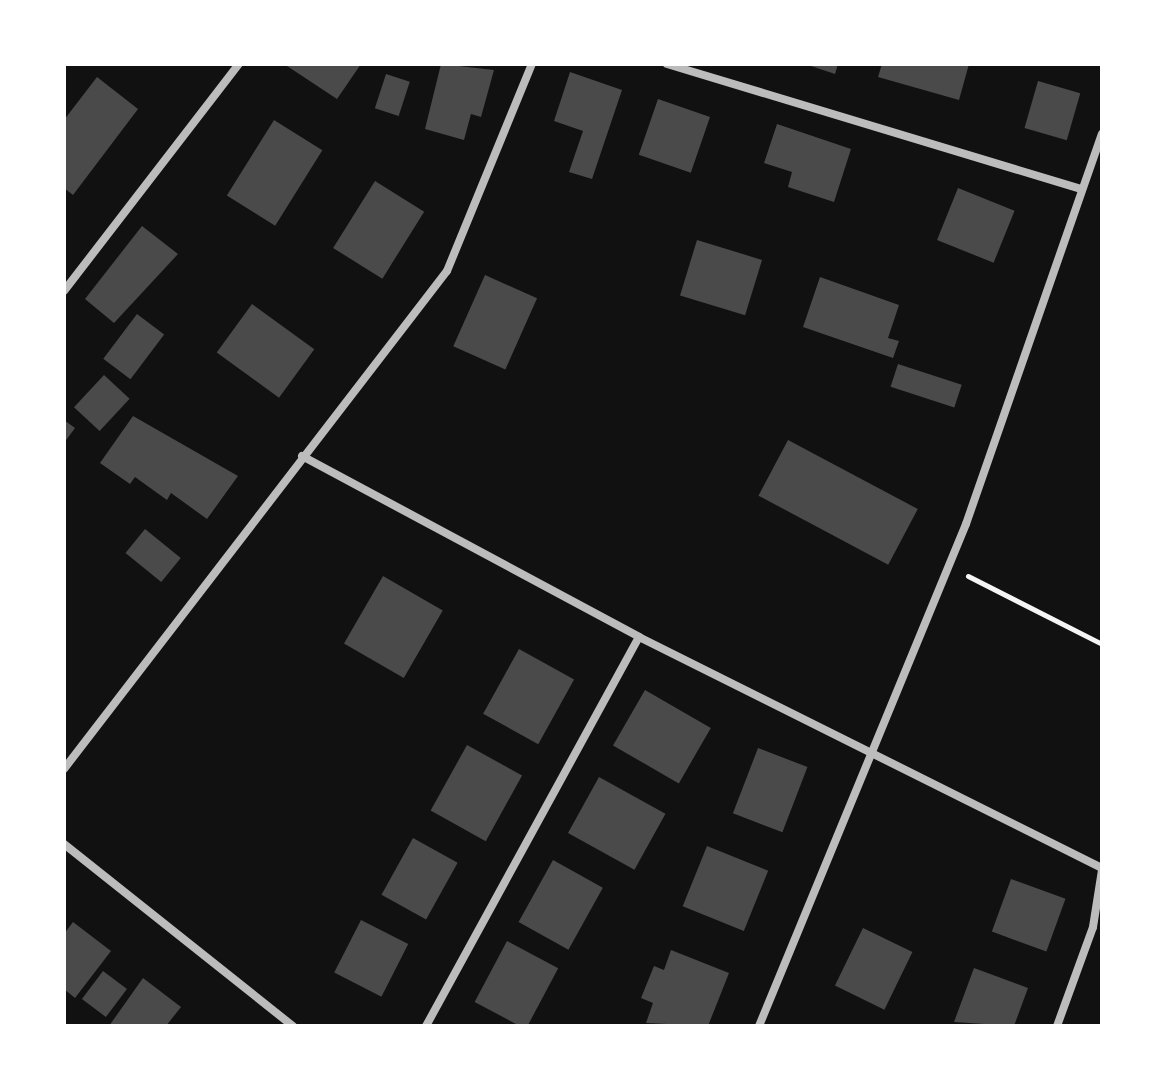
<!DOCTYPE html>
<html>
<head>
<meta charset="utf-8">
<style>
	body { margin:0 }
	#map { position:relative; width:1166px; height:1090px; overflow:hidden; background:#111; font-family:"Varela Round",sans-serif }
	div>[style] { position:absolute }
	.building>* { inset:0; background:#4a4a4a; transform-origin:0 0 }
	.path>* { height:5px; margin:-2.5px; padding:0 2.5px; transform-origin:2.5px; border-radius:2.5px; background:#f5f5f5 }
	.minor>* { height:8px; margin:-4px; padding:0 4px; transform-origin:4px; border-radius:4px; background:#bcbcbc }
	span { translate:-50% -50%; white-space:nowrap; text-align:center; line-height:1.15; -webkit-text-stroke:6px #fff; paint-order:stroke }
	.frame { position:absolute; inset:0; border:66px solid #fff; pointer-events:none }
</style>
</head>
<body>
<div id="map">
	<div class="building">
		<div style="clip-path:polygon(284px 64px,361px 64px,337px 99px)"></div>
		<div style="clip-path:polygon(441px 64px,494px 70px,481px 117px,471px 114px,464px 140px,425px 129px)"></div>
		<div style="clip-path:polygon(805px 64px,838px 64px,835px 74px)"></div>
		<div style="clip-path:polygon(882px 64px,969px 64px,959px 100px,878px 77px)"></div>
		<div style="clip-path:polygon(570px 72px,622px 90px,592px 179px,569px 172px,583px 131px,554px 121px)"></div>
		<div style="left:386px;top:74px;width:25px;height:36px;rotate:18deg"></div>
		<div style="clip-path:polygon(97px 77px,138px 109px,73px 195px,64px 188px,64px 120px)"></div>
		<div style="left:1038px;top:81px;width:44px;height:49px;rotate:16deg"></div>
		<div style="left:658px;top:99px;width:55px;height:59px;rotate:19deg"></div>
		<div style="left:274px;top:120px;width:57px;height:89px;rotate:32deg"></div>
		<div style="clip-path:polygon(777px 124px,851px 149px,834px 202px,788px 187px,792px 172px,764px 163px)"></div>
		<div style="left:375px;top:181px;width:58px;height:79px;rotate:32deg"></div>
		<div style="left:958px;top:188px;width:61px;height:56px;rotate:22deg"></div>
		<div style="clip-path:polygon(142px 226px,178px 254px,114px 323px,85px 299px)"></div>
		<div style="left:697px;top:240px;width:68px;height:58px;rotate:17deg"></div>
		<div style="left:485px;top:275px;width:57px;height:78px;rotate:24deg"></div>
		<div style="clip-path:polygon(820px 277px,899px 305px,888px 338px,899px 341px,893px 358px,803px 327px)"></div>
		<div style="left:252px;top:304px;width:77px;height:60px;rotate:36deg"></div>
		<div style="left:137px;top:314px;width:34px;height:56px;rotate:37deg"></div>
		<div style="left:898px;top:364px;width:67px;height:24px;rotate:18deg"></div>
		<div style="left:104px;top:375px;width:35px;height:44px;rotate:43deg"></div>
		<div style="clip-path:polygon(133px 416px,238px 476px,207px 519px,171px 493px,167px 500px,135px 477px,130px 484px,100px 463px)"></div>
		<div style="clip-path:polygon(64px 420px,75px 428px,64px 443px)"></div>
		<div style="left:788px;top:440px;width:147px;height:63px;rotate:28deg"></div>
		<div style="left:145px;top:529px;width:46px;height:31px;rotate:39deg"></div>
		<div style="left:383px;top:576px;width:69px;height:78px;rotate:30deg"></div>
		<div style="left:519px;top:649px;width:63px;height:74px;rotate:29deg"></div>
		<div style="left:645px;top:690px;width:76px;height:64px;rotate:30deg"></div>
		<div style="left:467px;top:745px;width:63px;height:75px;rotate:29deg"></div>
		<div style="left:758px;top:748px;width:53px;height:70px;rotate:21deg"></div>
		<div style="left:599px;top:777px;width:76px;height:64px;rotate:29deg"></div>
		<div style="left:413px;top:838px;width:51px;height:65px;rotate:29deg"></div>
		<div style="left:707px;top:846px;width:66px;height:65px;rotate:22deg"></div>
		<div style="left:553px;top:860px;width:57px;height:71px;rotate:29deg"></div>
		<div style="left:1011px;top:879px;width:58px;height:56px;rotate:20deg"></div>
		<div style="left:361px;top:920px;width:53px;height:59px;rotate:27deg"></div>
		<div style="clip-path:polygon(73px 922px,111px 951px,75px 998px,64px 989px,64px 934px)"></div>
		<div style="left:863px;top:928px;width:55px;height:64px;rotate:26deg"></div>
		<div style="left:507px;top:941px;width:58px;height:69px;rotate:28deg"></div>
		<div style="clip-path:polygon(671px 950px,729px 973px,708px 1026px,646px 1023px,653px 1003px,641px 998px,654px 966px,664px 970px)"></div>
		<div style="clip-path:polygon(974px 968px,1028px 988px,1014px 1026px,954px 1022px)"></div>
		<div style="left:103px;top:971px;width:30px;height:35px;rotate:37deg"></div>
		<div style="clip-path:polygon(143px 978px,181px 1007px,166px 1026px,109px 1026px)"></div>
	</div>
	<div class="path">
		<div style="left:968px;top:576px;width:150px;rotate:26.9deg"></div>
	</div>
	<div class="minor">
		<div style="left:667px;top:64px;width:433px;rotate:16.8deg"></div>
		<div style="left:64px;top:291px;width:287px;rotate:-52.4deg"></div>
		<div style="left:302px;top:456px;width:383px;rotate:28.2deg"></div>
		<div style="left:639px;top:637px;width:517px;rotate:26.52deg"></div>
		<div style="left:64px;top:769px;width:628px;rotate:-52.44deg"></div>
		<div style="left:447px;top:271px;width:224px;rotate:-67.7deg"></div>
		<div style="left:64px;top:844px;width:293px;rotate:38.5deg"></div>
		<div style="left:426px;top:1026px;width:443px;rotate:-61.3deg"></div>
		<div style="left:759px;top:1026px;width:543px;rotate:-67.59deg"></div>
		<div style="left:966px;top:524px;width:413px;rotate:-70.8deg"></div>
		<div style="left:1057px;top:1026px;width:105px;rotate:-70deg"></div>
		<div style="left:1093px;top:927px;width:58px;rotate:-81deg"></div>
	</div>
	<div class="frame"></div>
</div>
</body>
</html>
